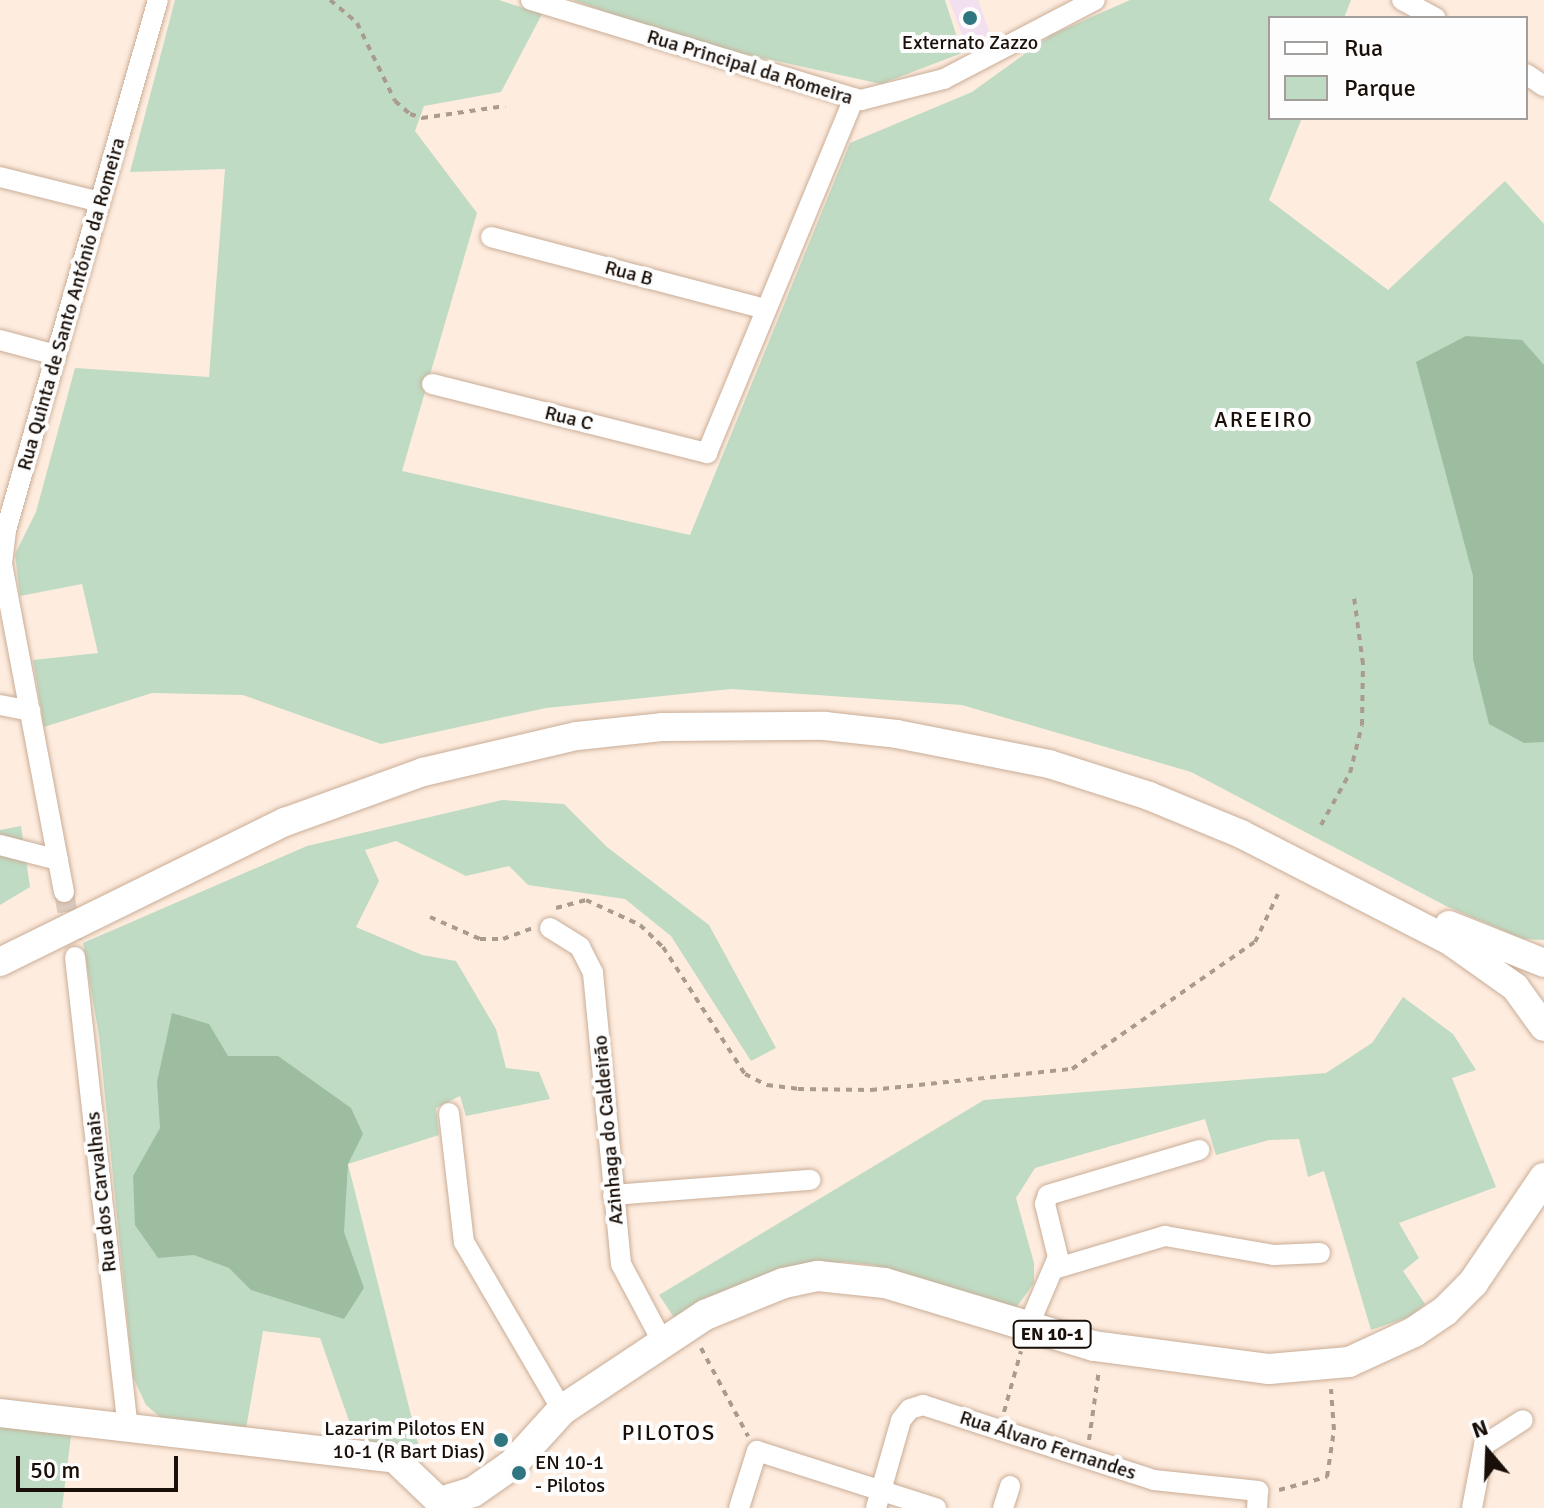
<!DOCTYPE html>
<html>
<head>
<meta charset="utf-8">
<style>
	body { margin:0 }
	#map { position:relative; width:1544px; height:1508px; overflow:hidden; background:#feecde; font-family:Signika,sans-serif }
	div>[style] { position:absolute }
	.education>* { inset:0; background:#f2dfef }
	.green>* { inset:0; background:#bfdbc3 }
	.forest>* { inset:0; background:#9dbda1 }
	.street-tunnel>* { height:20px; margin-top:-10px; transform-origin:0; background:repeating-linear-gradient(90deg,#dccbbe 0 20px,transparent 0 30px) }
	.path>* { height:4px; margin-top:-2px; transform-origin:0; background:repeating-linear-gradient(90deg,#aa9b8f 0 6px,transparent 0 12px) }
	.roads { filter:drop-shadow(0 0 2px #c9ad97) drop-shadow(0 0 2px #c9ad97) }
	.street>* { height:20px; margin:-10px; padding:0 10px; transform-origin:10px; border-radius:10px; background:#fff }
	.secondary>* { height:28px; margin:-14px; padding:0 14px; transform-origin:14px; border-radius:14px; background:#fff }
	.primary>* { height:30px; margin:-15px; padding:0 15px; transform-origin:15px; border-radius:15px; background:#fff }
	.dots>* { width:22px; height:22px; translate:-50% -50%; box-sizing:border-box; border:4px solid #fdfdfd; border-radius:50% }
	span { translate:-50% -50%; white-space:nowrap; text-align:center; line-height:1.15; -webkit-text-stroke:8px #fdfdfd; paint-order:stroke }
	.shield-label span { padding:2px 6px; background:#fdfdfd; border:2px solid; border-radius:6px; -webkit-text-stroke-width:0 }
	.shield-label { font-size:18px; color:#190f08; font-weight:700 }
	.poi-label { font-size:20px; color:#190f08 }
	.right { translate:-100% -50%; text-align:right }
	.left { translate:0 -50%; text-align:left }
	.street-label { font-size:20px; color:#190f08 }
	.neighbourhood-label { font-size:22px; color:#190f08; letter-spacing:2px }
	.legend { position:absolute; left:1268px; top:16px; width:260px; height:104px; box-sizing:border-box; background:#fdfdfd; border:2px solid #a29e9b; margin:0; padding:10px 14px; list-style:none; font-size:24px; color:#190f08 }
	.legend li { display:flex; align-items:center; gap:16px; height:40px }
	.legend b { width:40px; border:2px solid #a29e9b }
	.north { position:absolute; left:1448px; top:1412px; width:80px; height:80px; -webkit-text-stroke:6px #fdfdfd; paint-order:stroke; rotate:341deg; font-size:22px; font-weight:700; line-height:32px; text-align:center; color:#190f08 }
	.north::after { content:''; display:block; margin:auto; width:28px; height:36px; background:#190f08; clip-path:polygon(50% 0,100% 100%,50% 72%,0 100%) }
	.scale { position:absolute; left:16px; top:1456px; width:162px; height:36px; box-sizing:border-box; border:4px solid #190f08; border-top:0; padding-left:10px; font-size:24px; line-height:28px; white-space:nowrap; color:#190f08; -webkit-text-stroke:6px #fdfdfd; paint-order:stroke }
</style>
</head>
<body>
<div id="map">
	<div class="education">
		<div style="clip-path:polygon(949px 0,978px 0,991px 36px,966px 45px)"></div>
	</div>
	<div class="green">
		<div style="clip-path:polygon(175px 0,499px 0,542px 14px,501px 92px,424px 106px,415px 131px,477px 213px,402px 471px,690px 535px,850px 143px,972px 92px,1051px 35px,1130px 0,1351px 0,1344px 18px,1270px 18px,1270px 118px,1302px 118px,1269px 200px,1388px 290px,1505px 181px,1544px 224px,1544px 940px,1523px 939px,1446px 906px,1191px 772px,962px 705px,731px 689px,546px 708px,381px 744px,243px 695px,152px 693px,44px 727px,33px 660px,98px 653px,82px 584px,20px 596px,15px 554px,36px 512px,75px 368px,209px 377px,225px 169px,130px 172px)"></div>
		<div style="clip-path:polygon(573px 0,945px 0,962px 53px,881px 84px,690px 42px)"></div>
		<div style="clip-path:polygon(502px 800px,564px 804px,607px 847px,709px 925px,776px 1048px,751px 1061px,671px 936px,625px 899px,528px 885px,509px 866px,466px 876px,396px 841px,365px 850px,379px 881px,356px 927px,422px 955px,456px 961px,496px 1029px,506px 1068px,539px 1072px,550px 1099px,466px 1116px,460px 1096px,436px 1108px,439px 1135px,348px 1164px,423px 1463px,354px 1435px,320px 1338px,263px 1331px,246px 1429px,167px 1423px,146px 1405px,133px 1377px,99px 1036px,83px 943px,307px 846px)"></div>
		<div style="clip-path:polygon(21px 826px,30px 887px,0 905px,0 830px)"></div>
		<div style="clip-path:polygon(1403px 997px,1453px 1034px,1476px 1070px,1452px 1078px,1496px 1187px,1399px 1223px,1419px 1258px,1403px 1271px,1425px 1304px,1409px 1317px,1371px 1330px,1324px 1171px,1308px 1177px,1299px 1139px,1269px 1140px,1216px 1155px,1205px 1119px,1035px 1168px,1016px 1198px,1034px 1263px,1034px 1283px,1013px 1312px,873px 1265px,845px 1262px,777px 1269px,706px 1299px,675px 1319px,659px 1295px,984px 1100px,1326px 1073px,1372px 1043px)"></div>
		<div style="clip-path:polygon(0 1421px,72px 1428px,62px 1508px,0 1508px)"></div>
	</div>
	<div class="forest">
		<div style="clip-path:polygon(1466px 336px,1522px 340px,1544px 365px,1544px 742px,1524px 743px,1489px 724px,1473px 659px,1473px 576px,1416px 362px)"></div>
		<div style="clip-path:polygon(172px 1013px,209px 1024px,228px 1056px,278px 1056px,351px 1108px,363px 1134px,348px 1164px,344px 1232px,364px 1288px,344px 1319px,251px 1290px,229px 1268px,194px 1255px,158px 1258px,135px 1225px,133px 1176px,160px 1128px,157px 1082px)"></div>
	</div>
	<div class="street-tunnel">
		<div style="left:64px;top:892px;width:66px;rotate:80.4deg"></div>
	</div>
	<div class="path">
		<div style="left:330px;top:0;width:35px;rotate:40deg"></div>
		<div style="left:357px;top:23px;width:87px;rotate:64deg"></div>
		<div style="left:395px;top:101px;width:20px;rotate:41deg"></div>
		<div style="left:410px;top:114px;width:13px;rotate:18deg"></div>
		<div style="left:422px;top:118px;width:84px;rotate:-8.2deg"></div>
		<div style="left:1321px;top:825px;width:60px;rotate:-60.9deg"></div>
		<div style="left:1350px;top:773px;width:49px;rotate:-76deg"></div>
		<div style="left:1362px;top:725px;width:61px;rotate:-89.1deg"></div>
		<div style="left:1363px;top:664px;width:68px;rotate:-97.7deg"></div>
		<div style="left:556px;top:908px;width:31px;rotate:-15deg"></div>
		<div style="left:586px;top:900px;width:60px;rotate:24.8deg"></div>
		<div style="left:640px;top:925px;width:32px;rotate:44deg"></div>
		<div style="left:663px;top:947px;width:151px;rotate:57.2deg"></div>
		<div style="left:745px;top:1074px;width:25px;rotate:27deg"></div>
		<div style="left:767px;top:1085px;width:31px;rotate:7deg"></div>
		<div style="left:798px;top:1089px;width:73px;rotate:0.8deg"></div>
		<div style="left:871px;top:1090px;width:202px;rotate:-6deg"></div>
		<div style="left:1072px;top:1069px;width:223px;rotate:-34.8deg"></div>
		<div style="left:1255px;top:942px;width:53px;rotate:-64.4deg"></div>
		<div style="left:430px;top:917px;width:55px;rotate:23.7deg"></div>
		<div style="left:480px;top:939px;width:23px"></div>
		<div style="left:503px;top:939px;width:30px;rotate:-20deg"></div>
		<div style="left:701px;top:1348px;width:100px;rotate:61.9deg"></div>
		<div style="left:1004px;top:1412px;width:63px;rotate:-74.4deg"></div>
		<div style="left:1089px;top:1440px;width:71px;rotate:-81.9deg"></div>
		<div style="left:1279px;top:1490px;width:50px;rotate:-15.2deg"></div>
		<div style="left:1327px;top:1477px;width:48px;rotate:-81.5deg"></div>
		<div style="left:1334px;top:1430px;width:41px;rotate:-94.2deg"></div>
	</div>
	<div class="roads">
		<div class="street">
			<div style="left:531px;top:0;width:345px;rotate:16.9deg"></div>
			<div style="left:861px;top:100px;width:86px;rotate:-14.2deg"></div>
			<div style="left:944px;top:79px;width:170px;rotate:-27.6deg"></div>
			<div style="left:1402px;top:0;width:38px;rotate:28deg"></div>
			<div style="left:1526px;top:74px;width:22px;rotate:34deg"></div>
			<div style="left:0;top:177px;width:103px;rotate:14deg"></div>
			<div style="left:491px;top:237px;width:284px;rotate:14.7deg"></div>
			<div style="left:0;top:340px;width:58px;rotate:15deg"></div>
			<div style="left:432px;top:384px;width:284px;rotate:14.1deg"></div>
			<div style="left:707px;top:453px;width:384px;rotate:-67.5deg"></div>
			<div style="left:0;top:705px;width:31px;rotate:11deg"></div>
			<div style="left:0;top:845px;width:60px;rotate:14.5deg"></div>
			<div style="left:64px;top:892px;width:335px;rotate:-100.7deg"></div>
			<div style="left:2px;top:563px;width:33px;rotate:-83deg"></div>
			<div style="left:6px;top:530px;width:551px;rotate:-74deg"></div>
			<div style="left:550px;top:928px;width:36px;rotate:32deg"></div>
			<div style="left:580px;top:947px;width:29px;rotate:63deg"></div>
			<div style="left:593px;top:973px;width:292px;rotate:84.5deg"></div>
			<div style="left:621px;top:1264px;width:87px;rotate:62deg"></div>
			<div style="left:75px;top:957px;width:472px;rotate:83.6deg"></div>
			<div style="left:449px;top:1113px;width:130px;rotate:83.4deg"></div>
			<div style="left:464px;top:1242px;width:194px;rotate:59.7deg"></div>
			<div style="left:613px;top:1195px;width:198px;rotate:-4.4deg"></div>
			<div style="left:1054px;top:1269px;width:116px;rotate:-16.6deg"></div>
			<div style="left:1165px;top:1236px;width:111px;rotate:9.9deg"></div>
			<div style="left:1274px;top:1255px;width:46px;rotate:-2.5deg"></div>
			<div style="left:1028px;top:1327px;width:76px;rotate:-66.8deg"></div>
			<div style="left:1058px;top:1257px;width:55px;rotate:-103.8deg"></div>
			<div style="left:1045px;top:1204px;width:9px;rotate:-72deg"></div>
			<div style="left:1048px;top:1195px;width:158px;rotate:-16.6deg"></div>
			<div style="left:739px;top:1508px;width:60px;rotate:-72.5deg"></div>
			<div style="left:757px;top:1451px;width:188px;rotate:17.7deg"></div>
			<div style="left:876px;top:1508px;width:91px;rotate:-74.1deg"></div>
			<div style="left:901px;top:1420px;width:14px;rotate:-51deg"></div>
			<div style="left:910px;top:1409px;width:14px;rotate:-17deg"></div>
			<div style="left:923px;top:1405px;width:243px;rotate:18deg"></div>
			<div style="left:1154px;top:1480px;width:105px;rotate:6deg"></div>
			<div style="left:1258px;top:1491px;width:17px;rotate:93deg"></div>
			<div style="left:1003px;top:1508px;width:23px;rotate:-72deg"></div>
			<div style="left:1472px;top:1508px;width:64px;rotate:-79.2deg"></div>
			<div style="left:1484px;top:1445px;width:46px;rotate:-32.7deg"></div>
		</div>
		<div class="secondary">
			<div style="left:1449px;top:925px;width:102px;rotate:21.8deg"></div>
			<div style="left:0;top:962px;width:318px;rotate:-26.2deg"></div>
			<div style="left:285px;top:822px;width:147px;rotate:-19.9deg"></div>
			<div style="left:423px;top:772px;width:158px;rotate:-13.2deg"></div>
			<div style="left:577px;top:736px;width:85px;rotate:-6deg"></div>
			<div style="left:662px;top:727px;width:163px;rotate:-0.4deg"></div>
			<div style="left:825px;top:726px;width:72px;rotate:6.3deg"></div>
			<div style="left:897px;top:734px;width:155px;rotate:11.2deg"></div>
			<div style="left:1049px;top:764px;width:105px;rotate:17.7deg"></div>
			<div style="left:1149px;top:796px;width:100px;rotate:22.4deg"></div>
			<div style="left:1241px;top:834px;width:235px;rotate:27.1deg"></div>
			<div style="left:1450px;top:941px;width:80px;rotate:35.3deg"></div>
			<div style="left:1515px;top:987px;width:49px;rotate:54.1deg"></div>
			<div style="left:0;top:1413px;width:398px;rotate:6.6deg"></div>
			<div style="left:395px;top:1459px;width:62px;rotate:43.7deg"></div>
		</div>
		<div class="primary">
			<div style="left:440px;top:1502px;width:34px;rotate:-17deg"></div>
			<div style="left:473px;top:1492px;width:49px;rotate:-35deg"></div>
			<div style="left:513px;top:1464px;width:73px;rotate:-47.8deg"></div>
			<div style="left:562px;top:1410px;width:172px;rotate:-33.6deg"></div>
			<div style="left:705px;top:1315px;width:85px;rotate:-22.1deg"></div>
			<div style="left:784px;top:1283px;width:35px;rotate:-12deg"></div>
			<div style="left:818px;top:1276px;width:67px;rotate:6deg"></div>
			<div style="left:885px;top:1283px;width:218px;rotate:16.8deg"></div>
			<div style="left:1094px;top:1346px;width:177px;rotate:7.5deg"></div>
			<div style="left:1269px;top:1369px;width:80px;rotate:-5deg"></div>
			<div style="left:1349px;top:1362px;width:72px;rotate:-24.8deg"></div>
			<div style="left:1414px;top:1332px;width:37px;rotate:-34deg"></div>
			<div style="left:1445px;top:1311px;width:40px;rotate:-45deg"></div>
			<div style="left:1473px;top:1283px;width:127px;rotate:-55.9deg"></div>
		</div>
	</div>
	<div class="dots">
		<div style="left:970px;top:18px;background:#2f7681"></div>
		<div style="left:501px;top:1440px;background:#2f7681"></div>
		<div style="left:519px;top:1473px;background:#2f7681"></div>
	</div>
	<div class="shield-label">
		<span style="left:1052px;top:1334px">EN 10-1</span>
	</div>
	<div class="poi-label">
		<span style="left:970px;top:42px">Externato Zazzo</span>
		<span class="right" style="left:485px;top:1440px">Lazarim Pilotos EN<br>10-1 (R Bart Dias)</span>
		<span class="left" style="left:535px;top:1474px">EN 10-1<br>- Pilotos</span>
	</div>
	<div class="street-label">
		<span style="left:750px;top:67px;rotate:17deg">Rua Principal da Romeira</span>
		<span style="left:629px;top:273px;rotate:15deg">Rua B</span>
		<span style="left:71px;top:304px;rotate:-74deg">Rua Quinta de Santo António da Romeira</span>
		<span style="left:569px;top:418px;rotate:14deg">Rua C</span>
		<span style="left:608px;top:1130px;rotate:-95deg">Azinhaga do Caldeirão</span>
		<span style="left:101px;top:1192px;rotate:-96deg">Rua dos Carvalhais</span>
		<span style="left:1048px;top:1445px;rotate:18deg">Rua Álvaro Fernandes</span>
	</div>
	<div class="neighbourhood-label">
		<span style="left:1264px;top:420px">AREEIRO</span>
		<span style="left:669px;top:1433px">PILOTOS</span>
	</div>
	<ul class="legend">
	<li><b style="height:10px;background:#fff"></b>Rua</li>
	<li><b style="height:22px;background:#bfdbc3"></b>Parque</li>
	</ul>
	<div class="north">N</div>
	<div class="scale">50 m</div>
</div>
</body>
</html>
